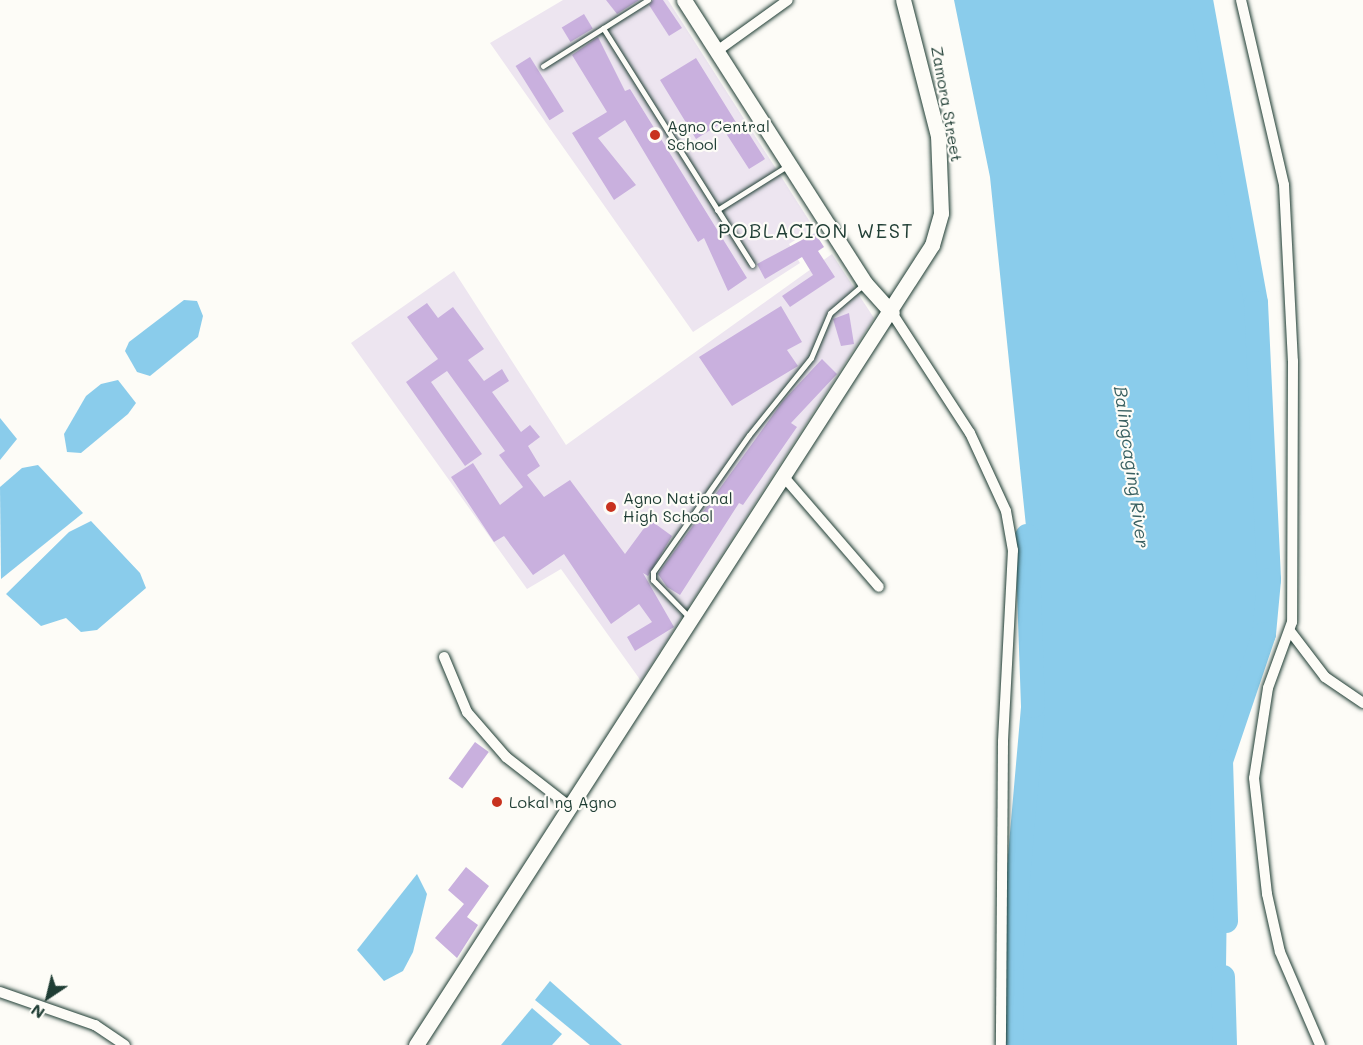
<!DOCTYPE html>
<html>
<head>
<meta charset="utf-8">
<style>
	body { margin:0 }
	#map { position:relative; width:1363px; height:1045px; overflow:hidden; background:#fdfcf7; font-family:Mali,sans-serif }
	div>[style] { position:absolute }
	.built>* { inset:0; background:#ede5f0 }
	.water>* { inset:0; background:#8acceb }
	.river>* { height:24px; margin:-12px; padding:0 12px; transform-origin:12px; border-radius:12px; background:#8acceb }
	.building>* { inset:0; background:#c9b0de; transform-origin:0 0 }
	.roads { filter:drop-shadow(0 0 2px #1f3d34) drop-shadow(0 0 2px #1f3d34) }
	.lane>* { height:5px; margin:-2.5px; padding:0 2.5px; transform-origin:2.5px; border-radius:2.5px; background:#fdfcf7 }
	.street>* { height:10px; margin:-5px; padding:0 5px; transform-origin:5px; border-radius:5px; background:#fdfcf7 }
	.secondary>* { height:15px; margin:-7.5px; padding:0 7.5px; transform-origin:7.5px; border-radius:7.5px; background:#fdfcf7 }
	.dots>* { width:16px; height:16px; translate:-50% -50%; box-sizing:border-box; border:3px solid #fdfcf7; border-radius:50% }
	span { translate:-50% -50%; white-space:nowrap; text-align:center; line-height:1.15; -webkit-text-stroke:4.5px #fdfcf7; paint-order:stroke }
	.street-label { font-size:16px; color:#1f3d34 }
	.poi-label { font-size:16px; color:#1f3d34 }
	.left { translate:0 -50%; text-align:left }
	.water-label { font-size:18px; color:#3a6162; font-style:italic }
	.quarter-label { font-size:20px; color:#1f3d34; letter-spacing:1.5px }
	.north { position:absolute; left:18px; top:967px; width:60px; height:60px; -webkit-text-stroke:4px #fdfcf7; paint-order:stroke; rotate:215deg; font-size:16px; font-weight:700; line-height:24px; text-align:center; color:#1f3d34 }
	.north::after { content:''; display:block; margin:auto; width:21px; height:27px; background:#1f3d34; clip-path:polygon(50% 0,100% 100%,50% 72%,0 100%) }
</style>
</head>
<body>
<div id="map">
	<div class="built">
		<div style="clip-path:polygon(563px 0,668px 0,814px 228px,789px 244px,800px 263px,693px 332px,490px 43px)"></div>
		<div style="clip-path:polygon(832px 254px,874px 318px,641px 681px,561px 569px,527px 589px,351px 343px,454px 271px,566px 445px)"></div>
	</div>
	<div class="water">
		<div style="clip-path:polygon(954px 0,1201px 0,1256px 303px,1269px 580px,1264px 634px,1221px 762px,1227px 891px,1225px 1045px,1012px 1045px,1011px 958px,1033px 706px,1027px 536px,990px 177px)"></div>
		<div style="clip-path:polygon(184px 300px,197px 301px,203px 316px,198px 337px,150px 376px,137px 372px,125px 351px,129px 342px)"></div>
		<div style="clip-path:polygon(118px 380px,136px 403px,128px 414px,81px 453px,67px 452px,64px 434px,86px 396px,101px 384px)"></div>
		<div style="clip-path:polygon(0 418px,17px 439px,0 460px)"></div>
		<div style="clip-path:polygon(38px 465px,83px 513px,1px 579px,0 487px,22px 468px)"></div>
		<div style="clip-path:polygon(91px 521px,140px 573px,146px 588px,97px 630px,81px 632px,66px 618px,41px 626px,6px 594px,69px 532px)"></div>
		<div style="clip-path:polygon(417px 874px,427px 894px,413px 952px,403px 971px,384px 981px,357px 950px)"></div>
		<div style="clip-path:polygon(550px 981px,622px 1045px,590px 1045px,535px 1000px)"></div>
		<div style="clip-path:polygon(532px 1008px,562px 1034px,552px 1045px,501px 1045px)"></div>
	</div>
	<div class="river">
		<div style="left:1201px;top:0;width:308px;rotate:79.7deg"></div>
		<div style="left:1256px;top:303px;width:277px;rotate:87.3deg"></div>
		<div style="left:1269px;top:580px;width:54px;rotate:95.3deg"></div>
		<div style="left:1264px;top:634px;width:134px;rotate:108.7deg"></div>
		<div style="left:1221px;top:761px;width:160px;rotate:88.2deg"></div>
		<div style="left:1223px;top:977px;width:68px;rotate:88.3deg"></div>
		<div style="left:1012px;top:1045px;width:86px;rotate:-90.7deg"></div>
		<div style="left:1011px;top:959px;width:254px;rotate:-85deg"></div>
		<div style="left:1033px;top:706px;width:170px;rotate:-92deg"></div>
	</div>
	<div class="building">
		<div style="clip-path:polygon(606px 0,639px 0,617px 14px)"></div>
		<div style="clip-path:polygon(653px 0,663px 0,682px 28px,669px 36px,649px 5px)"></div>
		<div style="left:584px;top:14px;width:17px;height:26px;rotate:59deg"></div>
		<div style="clip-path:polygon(598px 37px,625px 91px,630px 89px,747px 278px,728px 291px,704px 238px,698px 242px,625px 120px,598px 138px,636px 185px,614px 200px,572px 133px,607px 112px,572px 55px)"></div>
		<div style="left:530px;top:57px;width:64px;height:17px;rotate:58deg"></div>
		<div style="clip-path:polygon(696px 58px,742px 132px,746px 129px,765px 159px,749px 169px,720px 124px,696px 139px,660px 80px)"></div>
		<div style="clip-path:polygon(815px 233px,824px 247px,818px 251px,835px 277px,790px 307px,782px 296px,813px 275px,802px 257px,765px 279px,757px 264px)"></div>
		<div style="clip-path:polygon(427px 303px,438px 318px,453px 307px,462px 319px,484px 349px,468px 360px,484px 381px,502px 369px,509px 381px,492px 392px,521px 432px,530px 425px,540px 437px,528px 446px,540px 466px,527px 475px,544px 497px,570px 480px,625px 554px,650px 520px,672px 536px,648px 576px,643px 573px,674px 627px,635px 651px,627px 637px,652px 622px,639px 604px,611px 624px,564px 554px,533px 575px,504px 536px,494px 542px,451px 477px,473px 463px,500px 505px,523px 487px,499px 455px,505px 451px,447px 371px,431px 382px,482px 454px,465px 466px,406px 382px,438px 359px,407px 317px)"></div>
		<div style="clip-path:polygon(781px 306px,802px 342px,787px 350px,798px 366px,732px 406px,699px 357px)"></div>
		<div style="clip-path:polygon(849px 313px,854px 344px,841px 346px,833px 319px)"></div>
		<div style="clip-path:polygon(822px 359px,837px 374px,791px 423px,797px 427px,743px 505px,739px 503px,680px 595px,667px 587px,658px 574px,783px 401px)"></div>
		<div style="left:475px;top:742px;width:17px;height:45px;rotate:36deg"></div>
		<div style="clip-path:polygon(466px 867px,489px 886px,467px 917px,478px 925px,457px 958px,435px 938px,464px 904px,448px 890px)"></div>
	</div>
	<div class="roads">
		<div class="lane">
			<div style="left:603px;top:28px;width:280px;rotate:57.8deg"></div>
			<div style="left:543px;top:66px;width:124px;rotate:-32.2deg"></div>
			<div style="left:717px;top:210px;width:83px;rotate:-32.2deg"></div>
			<div style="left:689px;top:617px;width:52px;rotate:-134.2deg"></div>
			<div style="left:653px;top:580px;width:8px;rotate:-90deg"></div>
			<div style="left:653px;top:572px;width:167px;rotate:-55deg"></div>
			<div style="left:749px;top:435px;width:99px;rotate:-51.2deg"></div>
			<div style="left:811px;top:358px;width:49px;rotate:-67.1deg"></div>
			<div style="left:830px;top:313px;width:45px;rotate:-40.5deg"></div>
		</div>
		<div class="street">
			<div style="left:1241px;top:0;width:190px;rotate:76.9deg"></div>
			<div style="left:1284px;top:185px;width:176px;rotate:87.1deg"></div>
			<div style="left:1293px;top:361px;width:261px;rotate:90.2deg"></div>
			<div style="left:1292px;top:622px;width:70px;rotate:110deg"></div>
			<div style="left:1268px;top:688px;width:91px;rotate:98.8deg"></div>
			<div style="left:1254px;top:778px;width:117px;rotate:83.6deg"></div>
			<div style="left:1267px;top:894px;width:59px;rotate:77.4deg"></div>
			<div style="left:1280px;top:952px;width:101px;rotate:66.7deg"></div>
			<div style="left:717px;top:51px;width:87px;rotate:-35.7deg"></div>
			<div style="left:892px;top:313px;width:143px;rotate:57deg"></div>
			<div style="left:970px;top:433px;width:86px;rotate:65.2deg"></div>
			<div style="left:1006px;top:511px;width:40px;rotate:80deg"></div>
			<div style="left:1013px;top:550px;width:192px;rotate:93deg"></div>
			<div style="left:1003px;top:742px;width:303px;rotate:90.4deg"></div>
			<div style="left:784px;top:477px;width:145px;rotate:49.2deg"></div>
			<div style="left:1290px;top:631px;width:58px;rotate:52.7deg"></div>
			<div style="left:1325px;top:677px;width:46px;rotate:34.4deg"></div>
			<div style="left:444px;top:657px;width:60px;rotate:67.3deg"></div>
			<div style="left:467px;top:712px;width:60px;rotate:49.1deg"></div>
			<div style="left:506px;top:757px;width:80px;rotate:37.9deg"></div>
			<div style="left:0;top:992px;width:101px;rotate:19.2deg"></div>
			<div style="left:95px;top:1025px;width:36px;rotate:34deg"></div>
		</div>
		<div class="secondary">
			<div style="left:684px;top:0;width:336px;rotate:57.4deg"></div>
			<div style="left:865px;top:283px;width:40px;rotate:48deg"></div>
			<div style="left:416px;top:1045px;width:952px;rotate:-57.18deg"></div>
			<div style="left:932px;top:245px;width:33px;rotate:-74deg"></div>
			<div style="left:941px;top:213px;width:77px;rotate:-92.2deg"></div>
			<div style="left:938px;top:136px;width:140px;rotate:-104.4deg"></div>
		</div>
	</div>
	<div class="dots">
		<div style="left:655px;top:135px;background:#c8321e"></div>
		<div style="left:611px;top:507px;background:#c8321e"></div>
		<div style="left:497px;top:802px;background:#c8321e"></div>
	</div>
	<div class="street-label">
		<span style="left:947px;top:104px;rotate:80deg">Zamora Street</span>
	</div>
	<div class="poi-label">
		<span class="left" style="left:667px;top:135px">Agno Central<br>School</span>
		<span class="left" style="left:623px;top:507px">Agno National<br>High School</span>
		<span class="left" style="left:509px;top:802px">Lokal ng Agno</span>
	</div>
	<div class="water-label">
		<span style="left:1132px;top:467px;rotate:82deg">Balingcaging River</span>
	</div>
	<div class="quarter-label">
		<span style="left:816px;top:230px">POBLACION WEST</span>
	</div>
	<div class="north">N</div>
</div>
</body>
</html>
